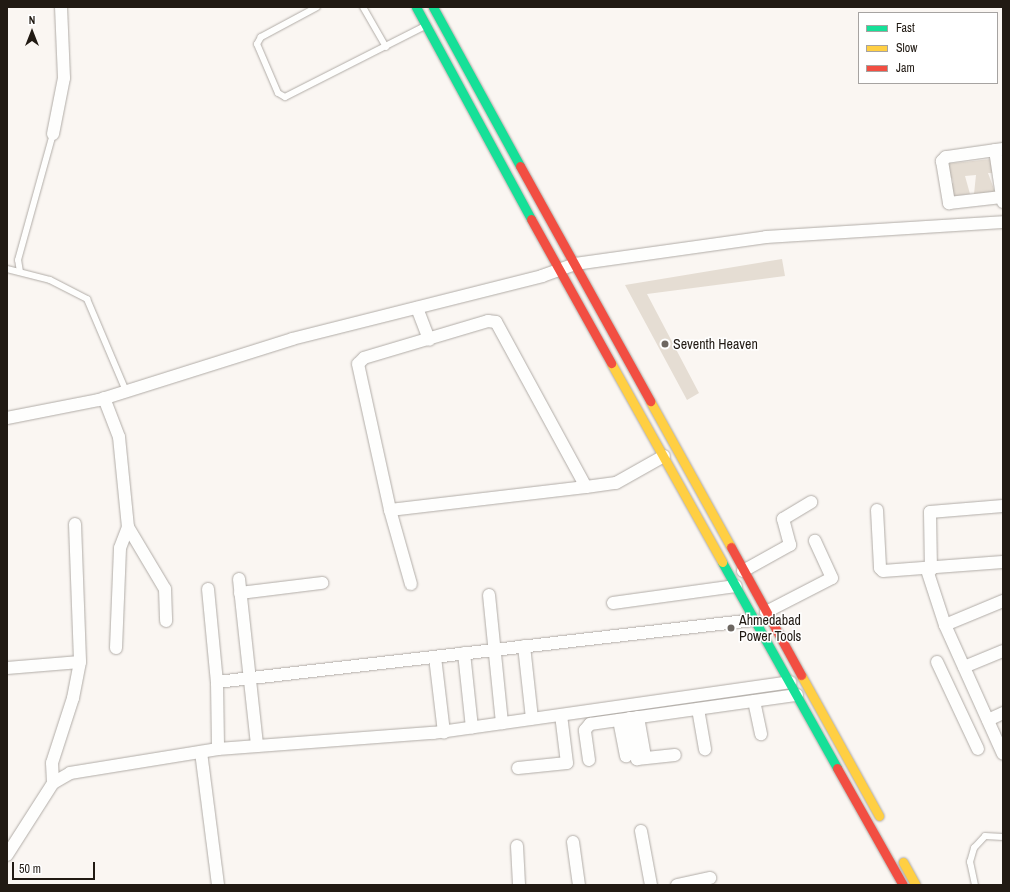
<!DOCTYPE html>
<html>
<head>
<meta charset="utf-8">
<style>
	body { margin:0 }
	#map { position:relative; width:1010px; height:892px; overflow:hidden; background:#faf6f2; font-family:"Archivo Narrow",sans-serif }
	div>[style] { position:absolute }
	.building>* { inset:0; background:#e5ddd3 }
	.roads { filter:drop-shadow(0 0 1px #b1aca7) drop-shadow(0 0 1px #b1aca7) }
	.lane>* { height:6px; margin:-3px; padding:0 3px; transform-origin:3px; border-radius:3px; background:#fefefd }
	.street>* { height:12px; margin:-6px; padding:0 6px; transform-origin:6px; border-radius:6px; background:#fefefd }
	.fast>* { height:9px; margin:-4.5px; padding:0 4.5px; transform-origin:4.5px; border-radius:4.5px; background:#16e098 }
	.slow>* { height:9px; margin:-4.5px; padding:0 4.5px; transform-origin:4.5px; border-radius:4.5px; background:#ffcf43 }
	.jam>* { height:9px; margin:-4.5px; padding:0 4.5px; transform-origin:4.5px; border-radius:4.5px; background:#f24e42 }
	.dots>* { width:11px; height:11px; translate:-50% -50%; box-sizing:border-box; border:2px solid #fff; border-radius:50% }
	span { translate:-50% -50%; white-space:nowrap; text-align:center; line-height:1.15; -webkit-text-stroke:3px #fff; paint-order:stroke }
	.poi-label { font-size:14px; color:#211a13 }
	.left { translate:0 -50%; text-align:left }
	.frame { position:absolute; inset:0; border:8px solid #211a13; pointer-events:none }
	.legend { position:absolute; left:858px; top:12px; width:140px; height:72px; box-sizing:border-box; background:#fff; border:1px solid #a6a3a1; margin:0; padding:5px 7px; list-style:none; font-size:12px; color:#211a13 }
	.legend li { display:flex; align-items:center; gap:8px; height:20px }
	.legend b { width:20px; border:1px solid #a6a3a1 }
	.north { position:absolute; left:12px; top:12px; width:40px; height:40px; -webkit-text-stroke:3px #fff; paint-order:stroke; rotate:0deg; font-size:11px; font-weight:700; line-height:16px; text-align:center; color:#211a13 }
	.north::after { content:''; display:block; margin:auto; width:14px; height:18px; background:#211a13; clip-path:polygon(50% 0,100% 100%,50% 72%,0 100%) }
	.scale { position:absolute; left:12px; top:862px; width:83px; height:18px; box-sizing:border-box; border:2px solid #211a13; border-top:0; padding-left:5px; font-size:12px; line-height:14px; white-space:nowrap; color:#211a13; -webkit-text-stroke:3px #fff; paint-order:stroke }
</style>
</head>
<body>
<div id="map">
	<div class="building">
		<div style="clip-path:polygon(991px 159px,993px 173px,988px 173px,995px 192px,974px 194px,976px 175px,965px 176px,970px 194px,948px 197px,947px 184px,953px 183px,952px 178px,946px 178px,945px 164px)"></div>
		<div style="clip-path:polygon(782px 259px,785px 276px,647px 294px,699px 393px,687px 400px,625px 285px)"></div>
	</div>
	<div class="roads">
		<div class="lane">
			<div style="left:317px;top:7px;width:64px;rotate:151.8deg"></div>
			<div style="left:261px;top:37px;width:8px;rotate:120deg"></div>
			<div style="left:257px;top:44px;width:53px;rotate:66.8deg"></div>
			<div style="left:278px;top:93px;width:8px;rotate:30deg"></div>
			<div style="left:285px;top:97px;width:157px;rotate:-26.9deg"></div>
			<div style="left:363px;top:7px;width:46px;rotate:60.1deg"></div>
			<div style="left:7px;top:269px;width:44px;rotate:14.3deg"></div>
			<div style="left:50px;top:280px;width:42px;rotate:27.2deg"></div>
			<div style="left:87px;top:299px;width:100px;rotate:67deg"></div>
			<div style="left:20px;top:272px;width:12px;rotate:-99deg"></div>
			<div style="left:18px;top:260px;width:131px;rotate:-74.5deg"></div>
			<div style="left:975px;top:885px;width:24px;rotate:-102deg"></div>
			<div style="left:970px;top:862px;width:15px;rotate:-74deg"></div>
			<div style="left:974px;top:848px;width:16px;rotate:-47deg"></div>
			<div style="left:985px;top:836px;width:18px;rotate:3deg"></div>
		</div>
		<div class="street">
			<div style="left:53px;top:134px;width:57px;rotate:-78.9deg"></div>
			<div style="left:64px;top:78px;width:71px;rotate:-92.4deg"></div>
			<div style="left:1003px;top:149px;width:58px;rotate:172deg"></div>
			<div style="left:946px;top:157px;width:6px;rotate:135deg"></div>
			<div style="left:942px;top:161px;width:43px;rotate:80.5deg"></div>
			<div style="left:949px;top:203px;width:53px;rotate:-6.5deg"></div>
			<div style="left:1002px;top:197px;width:5px;rotate:79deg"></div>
			<div style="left:995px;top:150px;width:48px;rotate:81.5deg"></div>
			<div style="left:417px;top:308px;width:34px;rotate:69deg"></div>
			<div style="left:104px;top:398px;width:42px;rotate:69deg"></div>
			<div style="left:119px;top:437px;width:90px;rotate:84.3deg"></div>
			<div style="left:128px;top:527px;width:72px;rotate:59.2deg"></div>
			<div style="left:165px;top:589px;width:32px;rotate:88deg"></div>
			<div style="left:7px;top:418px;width:94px;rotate:-11.1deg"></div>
			<div style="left:99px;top:400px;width:202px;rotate:-17.5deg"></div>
			<div style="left:292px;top:339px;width:258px;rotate:-14.1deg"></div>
			<div style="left:542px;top:276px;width:35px;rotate:-20deg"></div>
			<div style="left:575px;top:264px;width:193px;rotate:-8deg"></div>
			<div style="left:766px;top:237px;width:237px;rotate:-3.6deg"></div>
			<div style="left:586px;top:487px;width:188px;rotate:-118.6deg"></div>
			<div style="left:496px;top:322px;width:8px;rotate:-173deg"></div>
			<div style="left:488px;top:321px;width:129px;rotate:163.4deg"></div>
			<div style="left:364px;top:358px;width:8px;rotate:135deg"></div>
			<div style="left:358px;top:364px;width:149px;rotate:77.6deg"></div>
			<div style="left:390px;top:510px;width:197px;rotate:-6.7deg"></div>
			<div style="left:586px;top:487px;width:30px;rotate:-8deg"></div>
			<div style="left:616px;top:483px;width:55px;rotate:-29.4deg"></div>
			<div style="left:390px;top:510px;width:77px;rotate:74.2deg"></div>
			<div style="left:877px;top:510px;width:58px;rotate:87deg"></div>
			<div style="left:880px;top:568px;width:4px;rotate:45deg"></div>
			<div style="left:883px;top:571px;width:120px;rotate:-4.3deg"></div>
			<div style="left:75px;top:524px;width:138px;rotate:87.9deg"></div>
			<div style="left:927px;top:570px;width:58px;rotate:71.9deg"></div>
			<div style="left:945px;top:625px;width:141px;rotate:65.8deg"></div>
			<div style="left:931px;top:570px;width:58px;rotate:-91deg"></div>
			<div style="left:930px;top:512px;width:73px;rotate:-4.7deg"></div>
			<div style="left:743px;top:571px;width:54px;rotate:-29deg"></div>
			<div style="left:790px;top:545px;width:27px;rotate:-105deg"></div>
			<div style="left:783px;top:519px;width:33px;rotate:-31deg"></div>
			<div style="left:239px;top:579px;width:168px;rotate:83.8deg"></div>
			<div style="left:208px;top:589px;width:93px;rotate:84.5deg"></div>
			<div style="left:217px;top:682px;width:67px;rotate:89.1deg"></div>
			<div style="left:240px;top:593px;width:83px;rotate:-7deg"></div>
			<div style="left:489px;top:595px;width:129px;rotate:84.2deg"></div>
			<div style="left:613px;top:603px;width:124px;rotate:-7.9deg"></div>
			<div style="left:766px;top:612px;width:74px;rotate:-27.3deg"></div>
			<div style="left:832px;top:578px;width:41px;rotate:-114.7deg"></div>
			<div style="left:945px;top:625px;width:63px;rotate:-22.5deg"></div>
			<div style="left:524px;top:646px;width:73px;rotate:83.7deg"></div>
			<div style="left:116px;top:648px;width:100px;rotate:-87.7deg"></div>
			<div style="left:120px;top:548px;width:22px;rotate:-69deg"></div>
			<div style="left:464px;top:653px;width:75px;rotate:83.9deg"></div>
			<div style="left:435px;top:657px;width:76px;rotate:83.2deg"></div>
			<div style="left:937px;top:662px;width:96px;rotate:64.8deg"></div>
			<div style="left:964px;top:667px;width:42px;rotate:-22.3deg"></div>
			<div style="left:7px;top:668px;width:73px;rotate:-4.7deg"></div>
			<div style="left:80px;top:662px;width:37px;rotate:101deg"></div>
			<div style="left:73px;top:698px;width:68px;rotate:107.9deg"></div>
			<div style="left:52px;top:763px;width:20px;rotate:87deg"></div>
			<div style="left:217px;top:682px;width:541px;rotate:-6.59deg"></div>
			<div style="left:754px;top:701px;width:34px;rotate:78deg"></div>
			<div style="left:698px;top:709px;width:41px;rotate:80.1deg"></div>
			<div style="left:638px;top:717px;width:36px;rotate:80deg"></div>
			<div style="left:630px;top:718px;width:42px;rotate:80.3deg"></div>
			<div style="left:637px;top:759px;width:38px;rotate:-6deg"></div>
			<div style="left:619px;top:720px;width:37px;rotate:79deg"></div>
			<div style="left:988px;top:720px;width:17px;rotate:-25deg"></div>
			<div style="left:201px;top:752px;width:134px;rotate:82.7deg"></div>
			<div style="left:589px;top:760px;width:30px;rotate:-98deg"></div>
			<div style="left:585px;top:730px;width:8px;rotate:-50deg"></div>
			<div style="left:590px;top:724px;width:209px;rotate:-8deg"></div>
			<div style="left:518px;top:768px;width:49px;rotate:-5.8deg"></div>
			<div style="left:567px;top:763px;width:48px;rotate:-97.1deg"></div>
			<div style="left:641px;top:831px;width:55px;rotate:79.5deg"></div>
			<div style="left:573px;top:842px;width:43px;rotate:82.1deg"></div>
			<div style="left:517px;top:846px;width:39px;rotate:87deg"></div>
			<div style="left:7px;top:855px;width:85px;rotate:-57.4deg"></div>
			<div style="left:53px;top:783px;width:20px;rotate:-30deg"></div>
			<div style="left:70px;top:773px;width:150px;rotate:-9.2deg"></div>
			<div style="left:218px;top:749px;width:216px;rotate:-4.3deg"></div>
			<div style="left:433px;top:733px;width:361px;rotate:-8.1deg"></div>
			<div style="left:677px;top:885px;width:34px;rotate:-12deg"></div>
		</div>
		<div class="fast">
			<div style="left:416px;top:7px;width:241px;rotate:61.5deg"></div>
			<div style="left:433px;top:7px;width:181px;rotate:61.3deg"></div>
			<div style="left:722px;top:562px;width:236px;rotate:60.8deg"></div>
		</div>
		<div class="slow">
			<div style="left:611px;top:363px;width:228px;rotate:60.8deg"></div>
			<div style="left:650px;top:401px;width:167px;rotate:61deg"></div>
			<div style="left:801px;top:675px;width:161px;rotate:61deg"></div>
			<div style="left:903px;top:862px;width:26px;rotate:61deg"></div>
		</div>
		<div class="jam">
			<div style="left:520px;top:166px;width:269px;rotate:61deg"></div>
			<div style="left:531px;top:219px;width:165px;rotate:60.9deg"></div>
			<div style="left:731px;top:547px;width:146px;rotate:61.3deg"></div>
			<div style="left:837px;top:768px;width:134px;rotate:60.6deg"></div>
		</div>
	</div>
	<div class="dots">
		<div style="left:665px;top:344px;background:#6d6761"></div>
		<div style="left:731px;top:628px;background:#6d6761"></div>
	</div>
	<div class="poi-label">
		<span class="left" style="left:673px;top:344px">Seventh Heaven</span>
		<span class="left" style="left:739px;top:628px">Ahmedabad<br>Power Tools</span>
	</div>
	<div class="frame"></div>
	<ul class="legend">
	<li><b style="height:5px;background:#16e098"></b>Fast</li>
	<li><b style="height:5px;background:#ffcf43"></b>Slow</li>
	<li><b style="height:5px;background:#f24e42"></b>Jam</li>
	</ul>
	<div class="north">N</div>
	<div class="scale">50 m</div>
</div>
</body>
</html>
